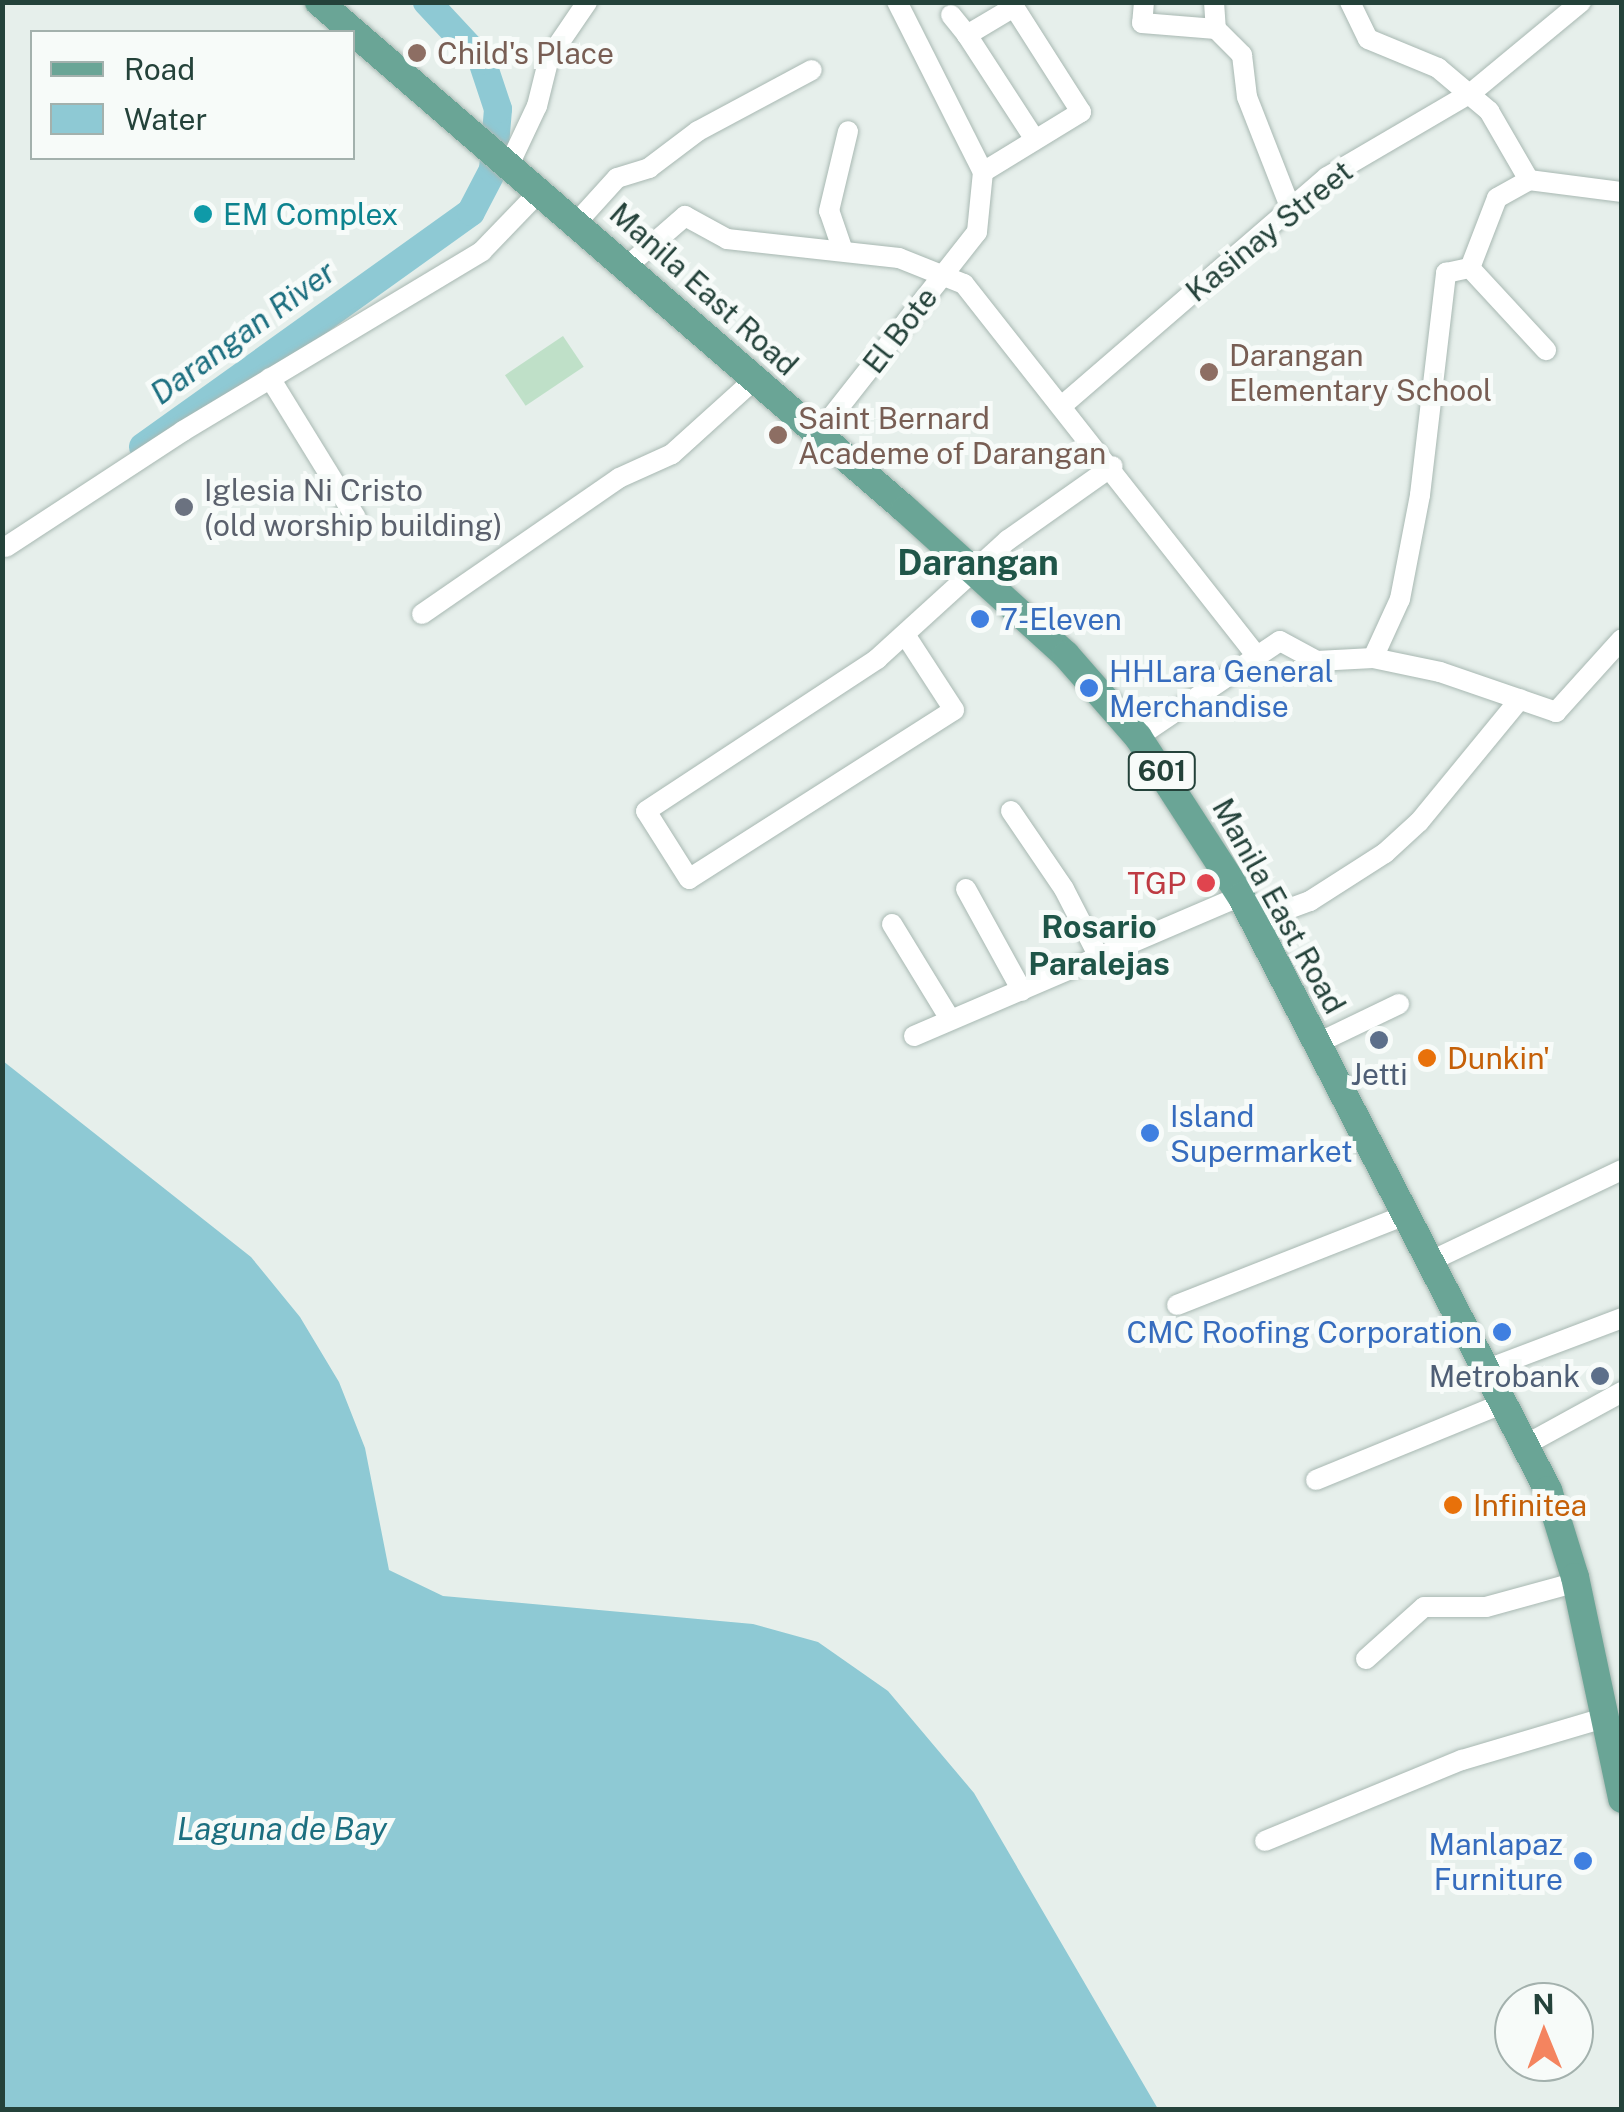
<!DOCTYPE html>
<html>
<head>
<meta charset="utf-8">
<style>
	body { margin:0 }
	#map { position:relative; width:1624px; height:2112px; overflow:hidden; background:#e6efeb; font-family:"Public Sans",sans-serif }
	div>[style] { position:absolute }
	.green>* { inset:0; background:#bfe0c8; transform-origin:0 0 }
	.water>* { inset:0; background:#8ec9d4 }
	.river>* { height:28px; margin:-14px; padding:0 14px; transform-origin:14px; border-radius:14px; background:#8ec9d4 }
	.roads { filter:drop-shadow(0 0 2px #a8b8b2) drop-shadow(0 0 2px #a8b8b2) }
	.minor>* { height:20px; margin:-10px; padding:0 10px; transform-origin:10px; border-radius:10px; background:#fff }
	.major>* { height:28px; margin:-14px; padding:0 14px; transform-origin:14px; border-radius:14px; background:#6aa596 }
	.dots>* { width:28px; height:28px; translate:-50% -50%; box-sizing:border-box; border:5px solid #f7fbf9; border-radius:50% }
	span { translate:-50% -50%; white-space:nowrap; text-align:center; line-height:1.15; -webkit-text-stroke:10px #f7fbf9; paint-order:stroke }
	.shield-label span { padding:2px 8px; background:#f7fbf9; border:2px solid; border-radius:8px; -webkit-text-stroke-width:0 }
	.shield-label { font-size:28px; color:#24423a; font-weight:700 }
	.education-label { font-size:30px; color:#785e54 }
	.left { translate:0 -50%; text-align:left }
	.culture-label { font-size:30px; color:#0d838f }
	.street-label { font-size:30px; color:#24423a }
	.worship-label { font-size:30px; color:#5b616d }
	.shop-label { font-size:30px; color:#366cbe }
	.right { translate:-100% -50%; text-align:right }
	.health-label { font-size:30px; color:#be3a42 }
	.food-label { font-size:30px; color:#c56008 }
	.service-label { font-size:30px; color:#4e5e75 }
	.water-label { font-size:32px; color:#1c6f80; font-style:italic }
	.neighbourhood-label { font-size:32px; color:#1f5548; font-weight:700 }
	.quarter-label { font-size:35px; color:#1f5548; font-weight:700 }
	.frame { position:absolute; inset:0; border:5px solid #24423a; pointer-events:none }
	.legend { position:absolute; left:30px; top:30px; width:325px; height:130px; box-sizing:border-box; background:#f7fbf9; border:2px solid #a3b1ad; margin:0; padding:12px 18px; list-style:none; font-size:30px; color:#24423a }
	.legend li { display:flex; align-items:center; gap:20px; height:50px }
	.legend b { width:50px; border:2px solid #a3b1ad }
	.north { position:absolute; left:1494px; top:1982px; width:100px; height:100px; box-sizing:border-box; background:#f7fbf9; border:2px solid #a3b1ad; border-radius:50%; rotate:359deg; font-size:28px; font-weight:700; line-height:40px; text-align:center; color:#24423a }
	.north::after { content:''; display:block; margin:auto; width:35px; height:45px; background:#f4845f; clip-path:polygon(50% 0,100% 100%,50% 72%,0 100%) }
</style>
</head>
<body>
<div id="map">
	<div class="green">
		<div style="left:563px;top:336px;width:37px;height:70px;rotate:56deg"></div>
	</div>
	<div class="water">
		<div style="clip-path:polygon(3px 1061px,251px 1257px,300px 1317px,339px 1382px,365px 1448px,389px 1570px,443px 1596px,753px 1624px,818px 1642px,888px 1691px,974px 1793px,1158px 2109px,3px 2109px)"></div>
	</div>
	<div class="river">
		<div style="left:143px;top:447px;width:403px;rotate:-35.6deg"></div>
		<div style="left:471px;top:212px;width:47px;rotate:-62.4deg"></div>
		<div style="left:493px;top:170px;width:61px;rotate:-85.3deg"></div>
		<div style="left:498px;top:109px;width:51px;rotate:-108.4deg"></div>
		<div style="left:482px;top:61px;width:81px;rotate:-133deg"></div>
	</div>
	<div class="roads">
		<div class="minor">
			<div style="left:1144px;top:2px;width:21px;rotate:95deg"></div>
			<div style="left:1142px;top:23px;width:74px;rotate:4.6deg"></div>
			<div style="left:1214px;top:2px;width:27px;rotate:86deg"></div>
			<div style="left:1216px;top:29px;width:37px;rotate:45deg"></div>
			<div style="left:1242px;top:55px;width:42px;rotate:83.2deg"></div>
			<div style="left:1247px;top:97px;width:120px;rotate:68.6deg"></div>
			<div style="left:1350px;top:2px;width:41px;rotate:64.1deg"></div>
			<div style="left:1368px;top:39px;width:76px;rotate:22.5deg"></div>
			<div style="left:1438px;top:68px;width:67px;rotate:40.1deg"></div>
			<div style="left:1489px;top:111px;width:80px;rotate:59.9deg"></div>
			<div style="left:951px;top:15px;width:26px;rotate:51deg"></div>
			<div style="left:510px;top:163px;width:63px;rotate:-64.7deg"></div>
			<div style="left:537px;top:106px;width:49px;rotate:-76deg"></div>
			<div style="left:549px;top:58px;width:68px;rotate:-55.8deg"></div>
			<div style="left:983px;top:172px;width:115px;rotate:-31.5deg"></div>
			<div style="left:1081px;top:112px;width:125px;rotate:-122.5deg"></div>
			<div style="left:1014px;top:7px;width:55px;rotate:149.2deg"></div>
			<div style="left:967px;top:35px;width:123px;rotate:57deg"></div>
			<div style="left:578px;top:221px;width:58px;rotate:-47.8deg"></div>
			<div style="left:617px;top:178px;width:34px;rotate:-17deg"></div>
			<div style="left:649px;top:168px;width:61px;rotate:-37.1deg"></div>
			<div style="left:698px;top:131px;width:129px;rotate:-28.2deg"></div>
			<div style="left:842px;top:248px;width:39px;rotate:-109deg"></div>
			<div style="left:829px;top:211px;width:82px;rotate:-76.6deg"></div>
			<div style="left:1470px;top:268px;width:75px;rotate:-68.9deg"></div>
			<div style="left:1497px;top:198px;width:37px;rotate:-29deg"></div>
			<div style="left:1529px;top:180px;width:94px;rotate:7.4deg"></div>
			<div style="left:1470px;top:268px;width:112px;rotate:47.2deg"></div>
			<div style="left:624px;top:269px;width:81px;rotate:-41deg"></div>
			<div style="left:685px;top:216px;width:48px;rotate:28.7deg"></div>
			<div style="left:727px;top:239px;width:173px;rotate:6.3deg"></div>
			<div style="left:899px;top:258px;width:70px;rotate:21.8deg"></div>
			<div style="left:964px;top:284px;width:474px;rotate:51.8deg"></div>
			<div style="left:270px;top:378px;width:164px;rotate:58.4deg"></div>
			<div style="left:1064px;top:404px;width:347px;rotate:-40.8deg"></div>
			<div style="left:1327px;top:177px;width:167px;rotate:-30.3deg"></div>
			<div style="left:1471px;top:93px;width:143px;rotate:-39.6deg"></div>
			<div style="left:818px;top:434px;width:257px;rotate:-51.8deg"></div>
			<div style="left:977px;top:232px;width:60px;rotate:-84.3deg"></div>
			<div style="left:983px;top:172px;width:191px;rotate:-116.8deg"></div>
			<div style="left:6px;top:547px;width:212px;rotate:-33.2deg"></div>
			<div style="left:183px;top:431px;width:349px;rotate:-31deg"></div>
			<div style="left:482px;top:251px;width:85px;rotate:-46deg"></div>
			<div style="left:422px;top:614px;width:239px;rotate:-34.6deg"></div>
			<div style="left:619px;top:478px;width:58px;rotate:-24.4deg"></div>
			<div style="left:672px;top:454px;width:112px;rotate:-42.1deg"></div>
			<div style="left:906px;top:636px;width:88px;rotate:57deg"></div>
			<div style="left:954px;top:710px;width:314px;rotate:147.5deg"></div>
			<div style="left:689px;top:879px;width:80px;rotate:-122.3deg"></div>
			<div style="left:646px;top:811px;width:277px;rotate:-33.3deg"></div>
			<div style="left:877px;top:659px;width:177px;rotate:-42.3deg"></div>
			<div style="left:1008px;top:540px;width:128px;rotate:-35.2deg"></div>
			<div style="left:1373px;top:658px;width:65px;rotate:-65.4deg"></div>
			<div style="left:1400px;top:599px;width:106px;rotate:-79.1deg"></div>
			<div style="left:1420px;top:495px;width:224px;rotate:-83.3deg"></div>
			<div style="left:1446px;top:273px;width:25px;rotate:-12deg"></div>
			<div style="left:1138px;top:737px;width:171px;rotate:-34.1deg"></div>
			<div style="left:1280px;top:641px;width:42px;rotate:28.4deg"></div>
			<div style="left:1317px;top:661px;width:56px;rotate:-3.1deg"></div>
			<div style="left:1373px;top:658px;width:68px;rotate:11.8deg"></div>
			<div style="left:1440px;top:672px;width:123px;rotate:19deg"></div>
			<div style="left:1556px;top:712px;width:98px;rotate:-47.9deg"></div>
			<div style="left:1011px;top:811px;width:94px;rotate:55.8deg"></div>
			<div style="left:1064px;top:889px;width:79px;rotate:62.8deg"></div>
			<div style="left:966px;top:889px;width:116px;rotate:61.2deg"></div>
			<div style="left:1253px;top:922px;width:61px;rotate:-20.2deg"></div>
			<div style="left:1310px;top:901px;width:89px;rotate:-32.6deg"></div>
			<div style="left:1385px;top:853px;width:46px;rotate:-42.4deg"></div>
			<div style="left:1419px;top:822px;width:159px;rotate:-50.6deg"></div>
			<div style="left:892px;top:924px;width:111px;rotate:58.6deg"></div>
			<div style="left:914px;top:1036px;width:356px;rotate:-23.2deg"></div>
			<div style="left:1318px;top:1043px;width:90px;rotate:-25.7deg"></div>
			<div style="left:1433px;top:1260px;width:209px;rotate:-25.5deg"></div>
			<div style="left:1177px;top:1305px;width:248px;rotate:-21.5deg"></div>
			<div style="left:1490px;top:1368px;width:141px;rotate:-20.7deg"></div>
			<div style="left:1527px;top:1444px;width:108px;rotate:-28.7deg"></div>
			<div style="left:1316px;top:1480px;width:205px;rotate:-22.3deg"></div>
			<div style="left:1366px;top:1659px;width:78px;rotate:-41.9deg"></div>
			<div style="left:1424px;top:1607px;width:62px"></div>
			<div style="left:1486px;top:1607px;width:94px;rotate:-15.4deg"></div>
			<div style="left:1265px;top:1841px;width:213px;rotate:-22.4deg"></div>
			<div style="left:1462px;top:1760px;width:148px;rotate:-16.5deg"></div>
		</div>
		<div class="major">
			<div style="left:319px;top:2px;width:775px;rotate:40.87deg"></div>
			<div style="left:905px;top:509px;width:217px;rotate:42.2deg"></div>
			<div style="left:1066px;top:655px;width:109px;rotate:48.7deg"></div>
			<div style="left:1138px;top:737px;width:189px;rotate:57.1deg"></div>
			<div style="left:1241px;top:896px;width:669px;rotate:62.67deg"></div>
			<div style="left:1548px;top:1490px;width:91px;rotate:72.8deg"></div>
			<div style="left:1575px;top:1577px;width:227px;rotate:78deg"></div>
		</div>
	</div>
	<div class="dots">
		<div style="left:417px;top:53px;background:#8d6e63"></div>
		<div style="left:203px;top:214px;background:#0f9aa8"></div>
		<div style="left:1209px;top:372px;background:#8d6e63"></div>
		<div style="left:778px;top:435px;background:#8d6e63"></div>
		<div style="left:184px;top:507px;background:#6b7280"></div>
		<div style="left:980px;top:619px;background:#3f7fe0"></div>
		<div style="left:1089px;top:688px;background:#3f7fe0"></div>
		<div style="left:1206px;top:883px;background:#e0444e"></div>
		<div style="left:1379px;top:1040px;background:#5c6f8a"></div>
		<div style="left:1427px;top:1058px;background:#e8710a"></div>
		<div style="left:1150px;top:1133px;background:#3f7fe0"></div>
		<div style="left:1502px;top:1332px;background:#3f7fe0"></div>
		<div style="left:1600px;top:1376px;background:#5c6f8a"></div>
		<div style="left:1453px;top:1505px;background:#e8710a"></div>
		<div style="left:1583px;top:1861px;background:#3f7fe0"></div>
	</div>
	<div class="shield-label">
		<span style="left:1162px;top:771px">601</span>
	</div>
	<div class="education-label">
		<span class="left" style="left:437px;top:53px">Child's Place</span>
		<span class="left" style="left:1229px;top:372px">Darangan<br>Elementary School</span>
		<span class="left" style="left:798px;top:435px">Saint Bernard<br>Academe of Darangan</span>
	</div>
	<div class="culture-label">
		<span class="left" style="left:223px;top:214px">EM Complex</span>
	</div>
	<div class="street-label">
		<span style="left:1269px;top:231px;rotate:-39deg">Kasinay Street</span>
		<span style="left:704px;top:289px;rotate:42deg">Manila East Road</span>
		<span style="left:900px;top:330px;rotate:-52deg">El Bote</span>
		<span style="left:1279px;top:906px;rotate:61deg">Manila East Road</span>
	</div>
	<div class="worship-label">
		<span class="left" style="left:204px;top:507px">Iglesia Ni Cristo<br>(old worship building)</span>
	</div>
	<div class="shop-label">
		<span class="left" style="left:1000px;top:619px">7-Eleven</span>
		<span class="left" style="left:1109px;top:688px">HHLara General<br>Merchandise</span>
		<span class="left" style="left:1170px;top:1133px">Island<br>Supermarket</span>
		<span class="right" style="left:1482px;top:1332px">CMC Roofing Corporation</span>
		<span class="right" style="left:1563px;top:1861px">Manlapaz<br>Furniture</span>
	</div>
	<div class="health-label">
		<span class="right" style="left:1186px;top:883px">TGP</span>
	</div>
	<div class="food-label">
		<span class="left" style="left:1447px;top:1058px">Dunkin'</span>
		<span class="left" style="left:1473px;top:1505px">Infinitea</span>
	</div>
	<div class="service-label">
		<span style="left:1379px;top:1074px">Jetti</span>
		<span class="right" style="left:1580px;top:1376px">Metrobank</span>
	</div>
	<div class="water-label">
		<span style="left:243px;top:333px;rotate:-36deg">Darangan River</span>
		<span style="left:282px;top:1829px">Laguna de Bay</span>
	</div>
	<div class="neighbourhood-label">
		<span style="left:1099px;top:946px">Rosario<br>Paralejas</span>
	</div>
	<div class="quarter-label">
		<span style="left:978px;top:563px">Darangan</span>
	</div>
	<div class="frame"></div>
	<ul class="legend">
	<li><b style="height:12px;background:#6aa596"></b>Road</li>
	<li><b style="height:28px;background:#8ec9d4"></b>Water</li>
	</ul>
	<div class="north">N</div>
</div>
</body>
</html>
